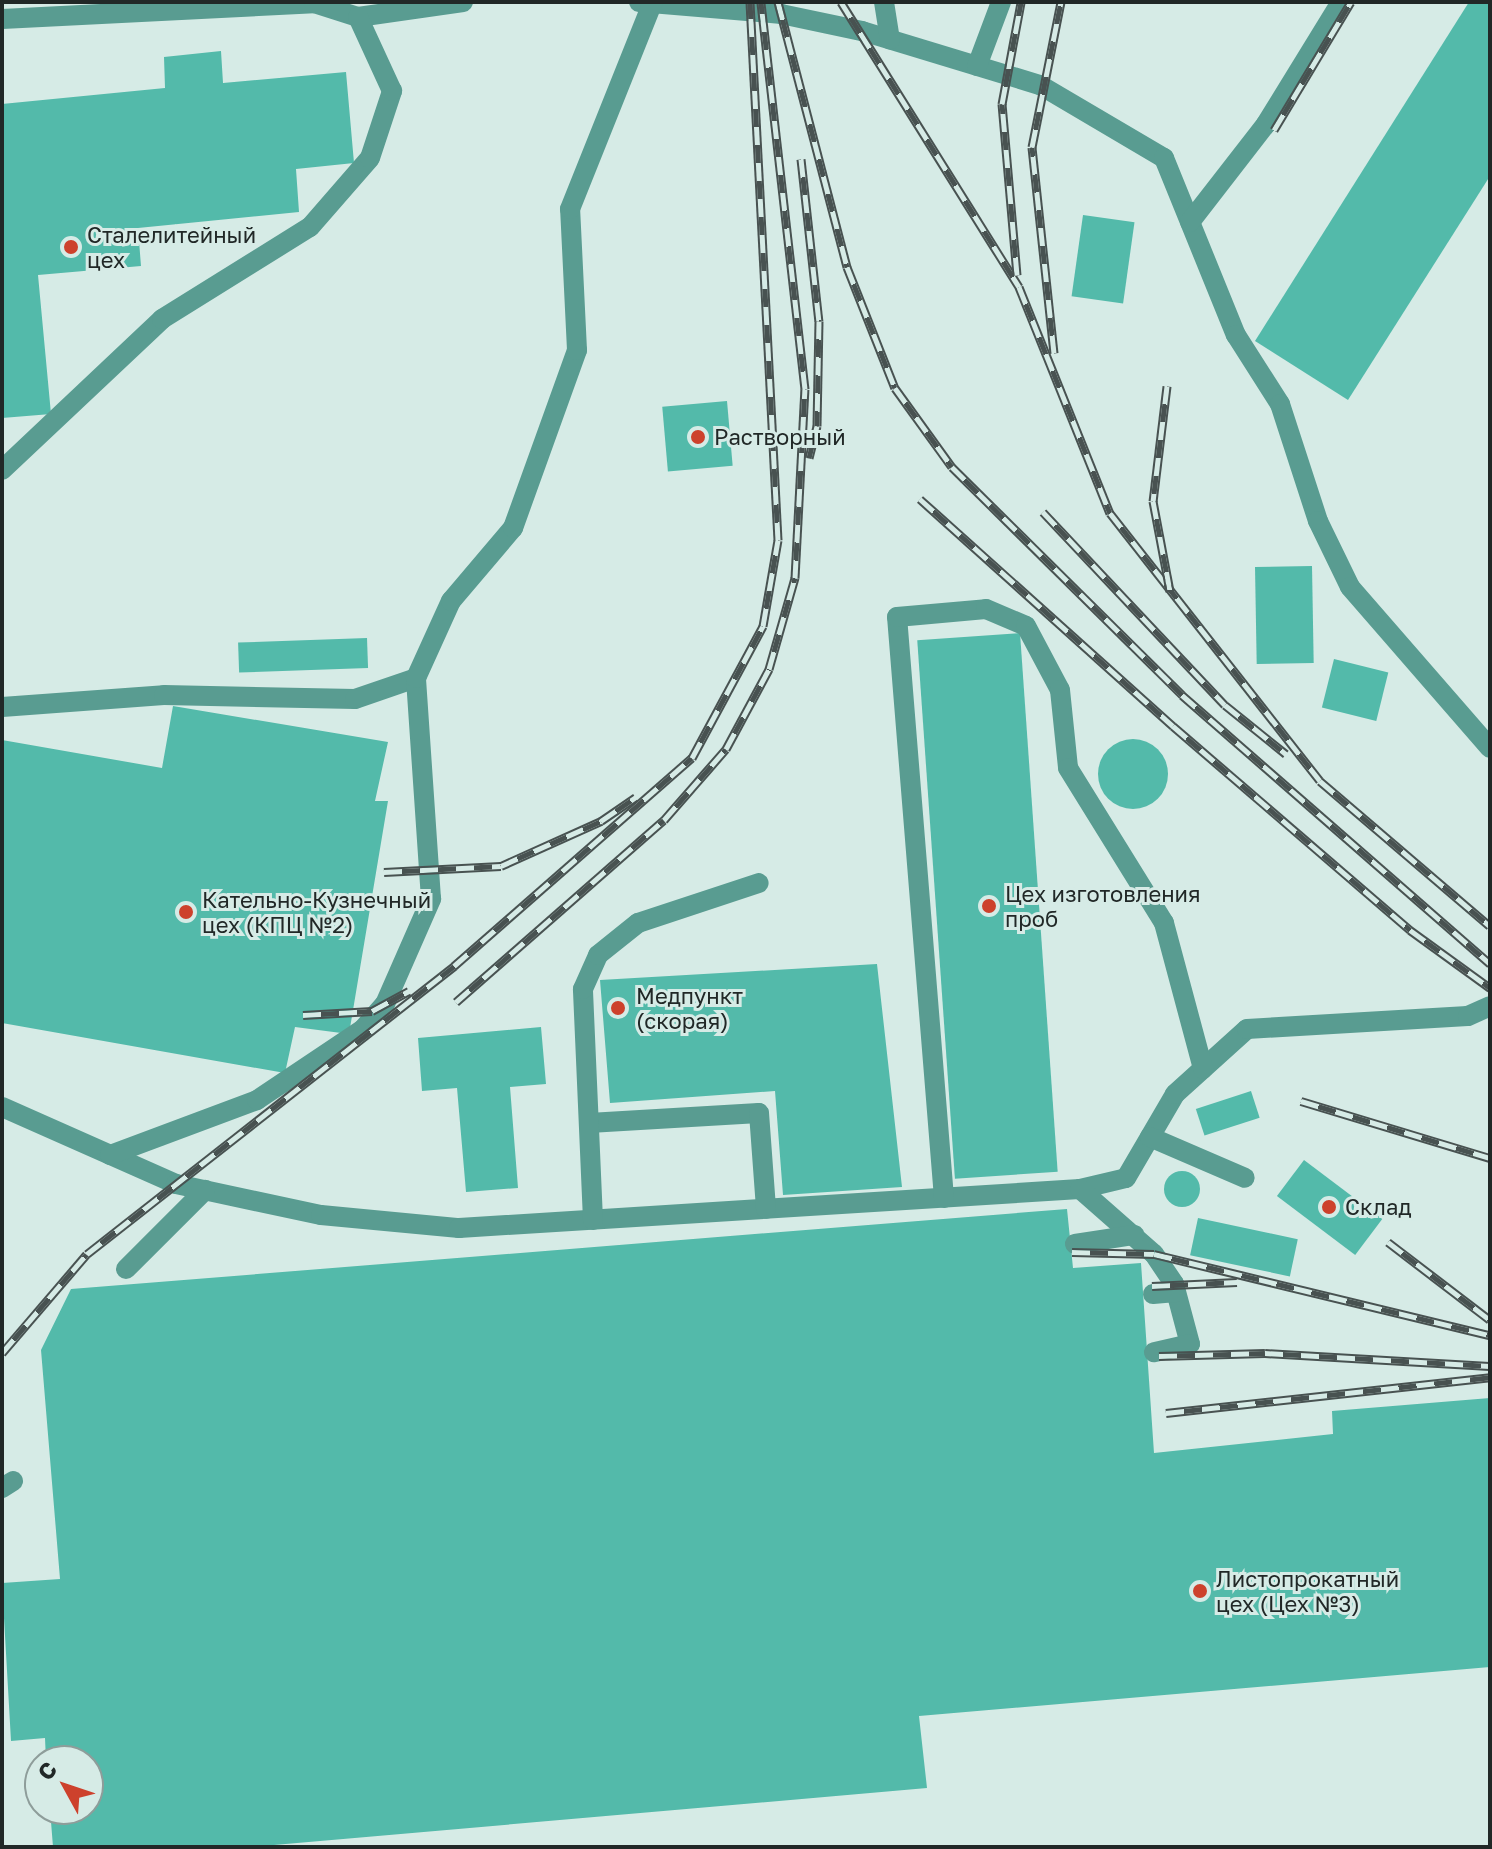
<!DOCTYPE html>
<html>
<head>
<meta charset="utf-8">
<style>
	body { margin:0 }
	#map { position:relative; width:1492px; height:1849px; overflow:hidden; background:#d6ebe6; font-family:"Golos Text",sans-serif }
	div>[style] { position:absolute }
	.building>* { inset:0; background:#53baaa; transform-origin:0 0 }
	.round { border-radius:50% }
	.minor>* { height:20px; margin:-10px; padding:0 10px; transform-origin:10px; border-radius:10px; background:#599c91 }
	.rail>* { height:9px; margin-top:-4.5px; transform-origin:0; background:repeating-linear-gradient(90deg,#d6ebe6 0 18px,#485251 0 36px); box-sizing:border-box; border-block:2px solid #485251 }
	.dots>* { width:22px; height:22px; translate:-50% -50%; box-sizing:border-box; border:4px solid #d6ebe6; border-radius:50% }
	span { translate:-50% -50%; white-space:nowrap; text-align:center; line-height:1.15; -webkit-text-stroke:6px #d6ebe6; paint-order:stroke }
	.poi-label { font-size:22px; color:#212827 }
	.left { translate:0 -50%; text-align:left }
	.frame { position:absolute; inset:0; border:4px solid #212827; pointer-events:none }
	.north { position:absolute; left:24px; top:1745px; width:80px; height:80px; box-sizing:border-box; background:#d6ebe6; border:2px solid #8e9d9a; border-radius:50%; rotate:310deg; font-size:22px; font-weight:700; line-height:32px; text-align:center; color:#212827 }
	.north::after { content:''; display:block; margin:auto; width:28px; height:36px; background:#cd412c; clip-path:polygon(50% 0,100% 100%,50% 72%,0 100%) }
</style>
</head>
<body>
<div id="map">
	<div class="building">
		<div style="clip-path:polygon(1469px 2px,1490px 2px,1490px 176px,1348px 400px,1255px 341px)"></div>
		<div style="clip-path:polygon(221px 51px,223px 83px,346px 72px,354px 163px,296px 169px,299px 212px,138px 228px,141px 266px,38px 275px,51px 414px,2px 418px,2px 104px,165px 88px,164px 57px)"></div>
		<div style="left:1083px;top:215px;width:52px;height:82px;rotate:8deg"></div>
		<div style="left:727px;top:401px;width:65px;height:65px;rotate:85deg"></div>
		<div style="left:1312px;top:566px;width:97px;height:57px;rotate:89deg"></div>
		<div style="left:1020px;top:633px;width:540px;height:103px;rotate:86deg"></div>
		<div style="left:367px;top:638px;width:30px;height:129px;rotate:88deg"></div>
		<div style="left:1334px;top:659px;width:56px;height:50px;rotate:14deg"></div>
		<div style="clip-path:polygon(173px 706px,388px 742px,375px 801px,388px 801px,349px 1034px,295px 1027px,285px 1073px,2px 1023px,2px 740px,162px 768px)"></div>
		<div class="round" style="left:1098px;top:739px;width:70px;height:70px"></div>
		<div style="clip-path:polygon(877px 964px,902px 1187px,783px 1195px,775px 1091px,610px 1103px,600px 980px)"></div>
		<div style="clip-path:polygon(541px 1027px,546px 1084px,510px 1087px,518px 1188px,466px 1192px,457px 1088px,422px 1091px,418px 1038px)"></div>
		<div style="left:1251px;top:1091px;width:28px;height:58px;rotate:72deg"></div>
		<div style="left:1304px;top:1160px;width:98px;height:45px;rotate:37deg"></div>
		<div class="round" style="left:1164px;top:1171px;width:36px;height:36px"></div>
		<div style="clip-path:polygon(1067px 1209px,1073px 1268px,1141px 1263px,1154px 1453px,1333px 1434px,1332px 1411px,1490px 1398px,1490px 1667px,919px 1716px,927px 1788px,252px 1847px,53px 1847px,50px 1809px,88px 1809px,88px 1761px,46px 1761px,45px 1738px,11px 1741px,2px 1583px,60px 1579px,41px 1350px,71px 1289px)"></div>
		<div style="left:1198px;top:1218px;width:102px;height:38px;rotate:12deg"></div>
	</div>
	<div class="minor">
		<div style="left:639px;top:2px;width:143px;rotate:4.8deg"></div>
		<div style="left:781px;top:14px;width:83px;rotate:11.9deg"></div>
		<div style="left:862px;top:31px;width:186px;rotate:16.9deg"></div>
		<div style="left:1040px;top:85px;width:144px;rotate:30.5deg"></div>
		<div style="left:1164px;top:158px;width:191px;rotate:67.9deg"></div>
		<div style="left:1236px;top:335px;width:82px;rotate:57.5deg"></div>
		<div style="left:1280px;top:404px;width:123px;rotate:72deg"></div>
		<div style="left:1318px;top:521px;width:73px;rotate:64.1deg"></div>
		<div style="left:1350px;top:587px;width:213px;rotate:49deg"></div>
		<div style="left:884px;top:2px;width:38px;rotate:81deg"></div>
		<div style="left:2px;top:19px;width:312px;rotate:-2.9deg"></div>
		<div style="left:314px;top:3px;width:46px;rotate:17.7deg"></div>
		<div style="left:358px;top:17px;width:106px;rotate:-8.1deg"></div>
		<div style="left:977px;top:66px;width:68px;rotate:-69.4deg"></div>
		<div style="left:1190px;top:222px;width:124px;rotate:-52.2deg"></div>
		<div style="left:1266px;top:124px;width:143px;rotate:-58.4deg"></div>
		<div style="left:2px;top:470px;width:220px;rotate:-43.3deg"></div>
		<div style="left:162px;top:319px;width:174px;rotate:-31.9deg"></div>
		<div style="left:310px;top:227px;width:91px;rotate:-49deg"></div>
		<div style="left:370px;top:158px;width:71px;rotate:-71.8deg"></div>
		<div style="left:392px;top:91px;width:81px;rotate:-114.7deg"></div>
		<div style="left:2px;top:707px;width:162px;rotate:-4.2deg"></div>
		<div style="left:164px;top:695px;width:191px;rotate:1.2deg"></div>
		<div style="left:355px;top:699px;width:65px;rotate:-19deg"></div>
		<div style="left:2px;top:1107px;width:190px;rotate:23.9deg"></div>
		<div style="left:176px;top:1184px;width:148px;rotate:12.1deg"></div>
		<div style="left:321px;top:1215px;width:139px;rotate:5.4deg"></div>
		<div style="left:459px;top:1228px;width:622px;rotate:-3.59deg"></div>
		<div style="left:1080px;top:1189px;width:47px;rotate:-13.4deg"></div>
		<div style="left:1126px;top:1178px;width:97px;rotate:-59.7deg"></div>
		<div style="left:1175px;top:1094px;width:97px;rotate:-42.1deg"></div>
		<div style="left:1247px;top:1029px;width:221px;rotate:-3.4deg"></div>
		<div style="left:1468px;top:1016px;width:24px;rotate:-24deg"></div>
		<div style="left:589px;top:1123px;width:170px;rotate:-3.4deg"></div>
		<div style="left:759px;top:1113px;width:96px;rotate:85.8deg"></div>
		<div style="left:1150px;top:1137px;width:103px;rotate:23.3deg"></div>
		<div style="left:110px;top:1155px;width:157px;rotate:-20.5deg"></div>
		<div style="left:257px;top:1100px;width:128px;rotate:-33.8deg"></div>
		<div style="left:363px;top:1029px;width:33px;rotate:-49deg"></div>
		<div style="left:385px;top:1004px;width:115px;rotate:-66.3deg"></div>
		<div style="left:431px;top:899px;width:222px;rotate:-93.9deg"></div>
		<div style="left:416px;top:678px;width:85px;rotate:-65.6deg"></div>
		<div style="left:451px;top:601px;width:96px;rotate:-49.7deg"></div>
		<div style="left:513px;top:528px;width:189px;rotate:-70.2deg"></div>
		<div style="left:577px;top:350px;width:141px;rotate:-92.8deg"></div>
		<div style="left:570px;top:209px;width:223px;rotate:-68.2deg"></div>
		<div style="left:1080px;top:1189px;width:98px;rotate:41.3deg"></div>
		<div style="left:1154px;top:1254px;width:36px;rotate:56deg"></div>
		<div style="left:1174px;top:1284px;width:62px;rotate:75.1deg"></div>
		<div style="left:1190px;top:1344px;width:37px;rotate:167deg"></div>
		<div style="left:944px;top:1198px;width:583px;rotate:-94.62deg"></div>
		<div style="left:897px;top:617px;width:89px;rotate:-5.1deg"></div>
		<div style="left:986px;top:609px;width:43px;rotate:23deg"></div>
		<div style="left:1026px;top:626px;width:72px;rotate:62deg"></div>
		<div style="left:1060px;top:690px;width:78px;rotate:84.1deg"></div>
		<div style="left:1068px;top:768px;width:182px;rotate:58.2deg"></div>
		<div style="left:1164px;top:923px;width:151px;rotate:75deg"></div>
		<div style="left:593px;top:1220px;width:231px;rotate:-92.5deg"></div>
		<div style="left:583px;top:989px;width:37px;rotate:-66deg"></div>
		<div style="left:598px;top:955px;width:51px;rotate:-38.7deg"></div>
		<div style="left:638px;top:923px;width:127px;rotate:-18.3deg"></div>
		<div style="left:1075px;top:1244px;width:60px;rotate:-8.7deg"></div>
		<div style="left:126px;top:1269px;width:112px;rotate:-45deg"></div>
		<div style="left:1153px;top:1294px;width:23px;rotate:-5deg"></div>
		<div style="left:2px;top:1488px;width:13px;rotate:-32deg"></div>
	</div>
	<div class="rail">
		<div style="left:778px;top:2px;width:274px;rotate:75.4deg"></div>
		<div style="left:847px;top:267px;width:130px;rotate:68.4deg"></div>
		<div style="left:895px;top:388px;width:97px;rotate:54.2deg"></div>
		<div style="left:952px;top:467px;width:324px;rotate:44.7deg"></div>
		<div style="left:1182px;top:695px;width:409px;rotate:41.1deg"></div>
		<div style="left:841px;top:2px;width:336px;rotate:58deg"></div>
		<div style="left:1019px;top:287px;width:244px;rotate:68.1deg"></div>
		<div style="left:1110px;top:513px;width:340px;rotate:51.9deg"></div>
		<div style="left:1320px;top:781px;width:223px;rotate:40.5deg"></div>
		<div style="left:1274px;top:130px;width:149px;rotate:-59deg"></div>
		<div style="left:801px;top:159px;width:163px;rotate:83.7deg"></div>
		<div style="left:819px;top:321px;width:105px;rotate:91.1deg"></div>
		<div style="left:817px;top:426px;width:33px;rotate:104deg"></div>
		<div style="left:1017px;top:275px;width:172px;rotate:-95deg"></div>
		<div style="left:1002px;top:104px;width:104px;rotate:-79.4deg"></div>
		<div style="left:1054px;top:353px;width:207px;rotate:-96.1deg"></div>
		<div style="left:1032px;top:147px;width:148px;rotate:-78.7deg"></div>
		<div style="left:1167px;top:386px;width:116px;rotate:96.9deg"></div>
		<div style="left:1153px;top:501px;width:92px;rotate:79.3deg"></div>
		<div style="left:920px;top:499px;width:340px;rotate:41.9deg"></div>
		<div style="left:1173px;top:726px;width:313px;rotate:40.7deg"></div>
		<div style="left:1410px;top:930px;width:99px;rotate:35.9deg"></div>
		<div style="left:1043px;top:512px;width:265px;rotate:46.7deg"></div>
		<div style="left:1225px;top:705px;width:78px;rotate:38.8deg"></div>
		<div style="left:384px;top:872px;width:117px;rotate:-2.9deg"></div>
		<div style="left:501px;top:866px;width:110px;rotate:-24.2deg"></div>
		<div style="left:601px;top:821px;width:42px;rotate:-34.4deg"></div>
		<div style="left:456px;top:1002px;width:276px;rotate:-41.2deg"></div>
		<div style="left:664px;top:820px;width:94px;rotate:-48.9deg"></div>
		<div style="left:726px;top:749px;width:91px;rotate:-61.7deg"></div>
		<div style="left:769px;top:669px;width:95px;rotate:-74.1deg"></div>
		<div style="left:795px;top:578px;width:189px;rotate:-87deg"></div>
		<div style="left:805px;top:389px;width:389px;rotate:-96.5deg"></div>
		<div style="left:303px;top:1015px;width:69px;rotate:-3.3deg"></div>
		<div style="left:372px;top:1011px;width:42px;rotate:-28.4deg"></div>
		<div style="left:1301px;top:1101px;width:197px;rotate:16.8deg"></div>
		<div style="left:1388px;top:1242px;width:128px;rotate:37.4deg"></div>
		<div style="left:1072px;top:1252px;width:82px;rotate:1.4deg"></div>
		<div style="left:1154px;top:1254px;width:346px;rotate:13.6deg"></div>
		<div style="left:1152px;top:1286px;width:85px;rotate:-2.7deg"></div>
		<div style="left:2px;top:1353px;width:130px;rotate:-49.4deg"></div>
		<div style="left:87px;top:1254px;width:467px;rotate:-38.1deg"></div>
		<div style="left:454px;top:966px;width:316px;rotate:-41.2deg"></div>
		<div style="left:692px;top:758px;width:150px;rotate:-61.7deg"></div>
		<div style="left:763px;top:626px;width:87px;rotate:-80.1deg"></div>
		<div style="left:778px;top:540px;width:539px;rotate:-92.98deg"></div>
		<div style="left:1159px;top:1356px;width:106px;rotate:-1.6deg"></div>
		<div style="left:1265px;top:1353px;width:225px;rotate:3.3deg"></div>
		<div style="left:1166px;top:1413px;width:326px;rotate:-6.3deg"></div>
	</div>
	<div class="dots">
		<div style="left:71px;top:247px;background:#cd412c"></div>
		<div style="left:698px;top:437px;background:#cd412c"></div>
		<div style="left:989px;top:906px;background:#cd412c"></div>
		<div style="left:186px;top:912px;background:#cd412c"></div>
		<div style="left:618px;top:1008px;background:#cd412c"></div>
		<div style="left:1329px;top:1207px;background:#cd412c"></div>
		<div style="left:1200px;top:1591px;background:#cd412c"></div>
	</div>
	<div class="poi-label">
		<span class="left" style="left:87px;top:247px">Сталелитейный<br>цех</span>
		<span class="left" style="left:714px;top:437px">Растворный</span>
		<span class="left" style="left:1005px;top:906px">Цех изготовления<br>проб</span>
		<span class="left" style="left:202px;top:912px">Кательно-Кузнечный<br>цех (КПЦ №2)</span>
		<span class="left" style="left:636px;top:1008px">Медпункт<br>(скорая)</span>
		<span class="left" style="left:1345px;top:1207px">Склад</span>
		<span class="left" style="left:1216px;top:1591px">Листопрокатный<br>цех (Цех №3)</span>
	</div>
	<div class="frame"></div>
	<div class="north">С</div>
</div>
</body>
</html>
